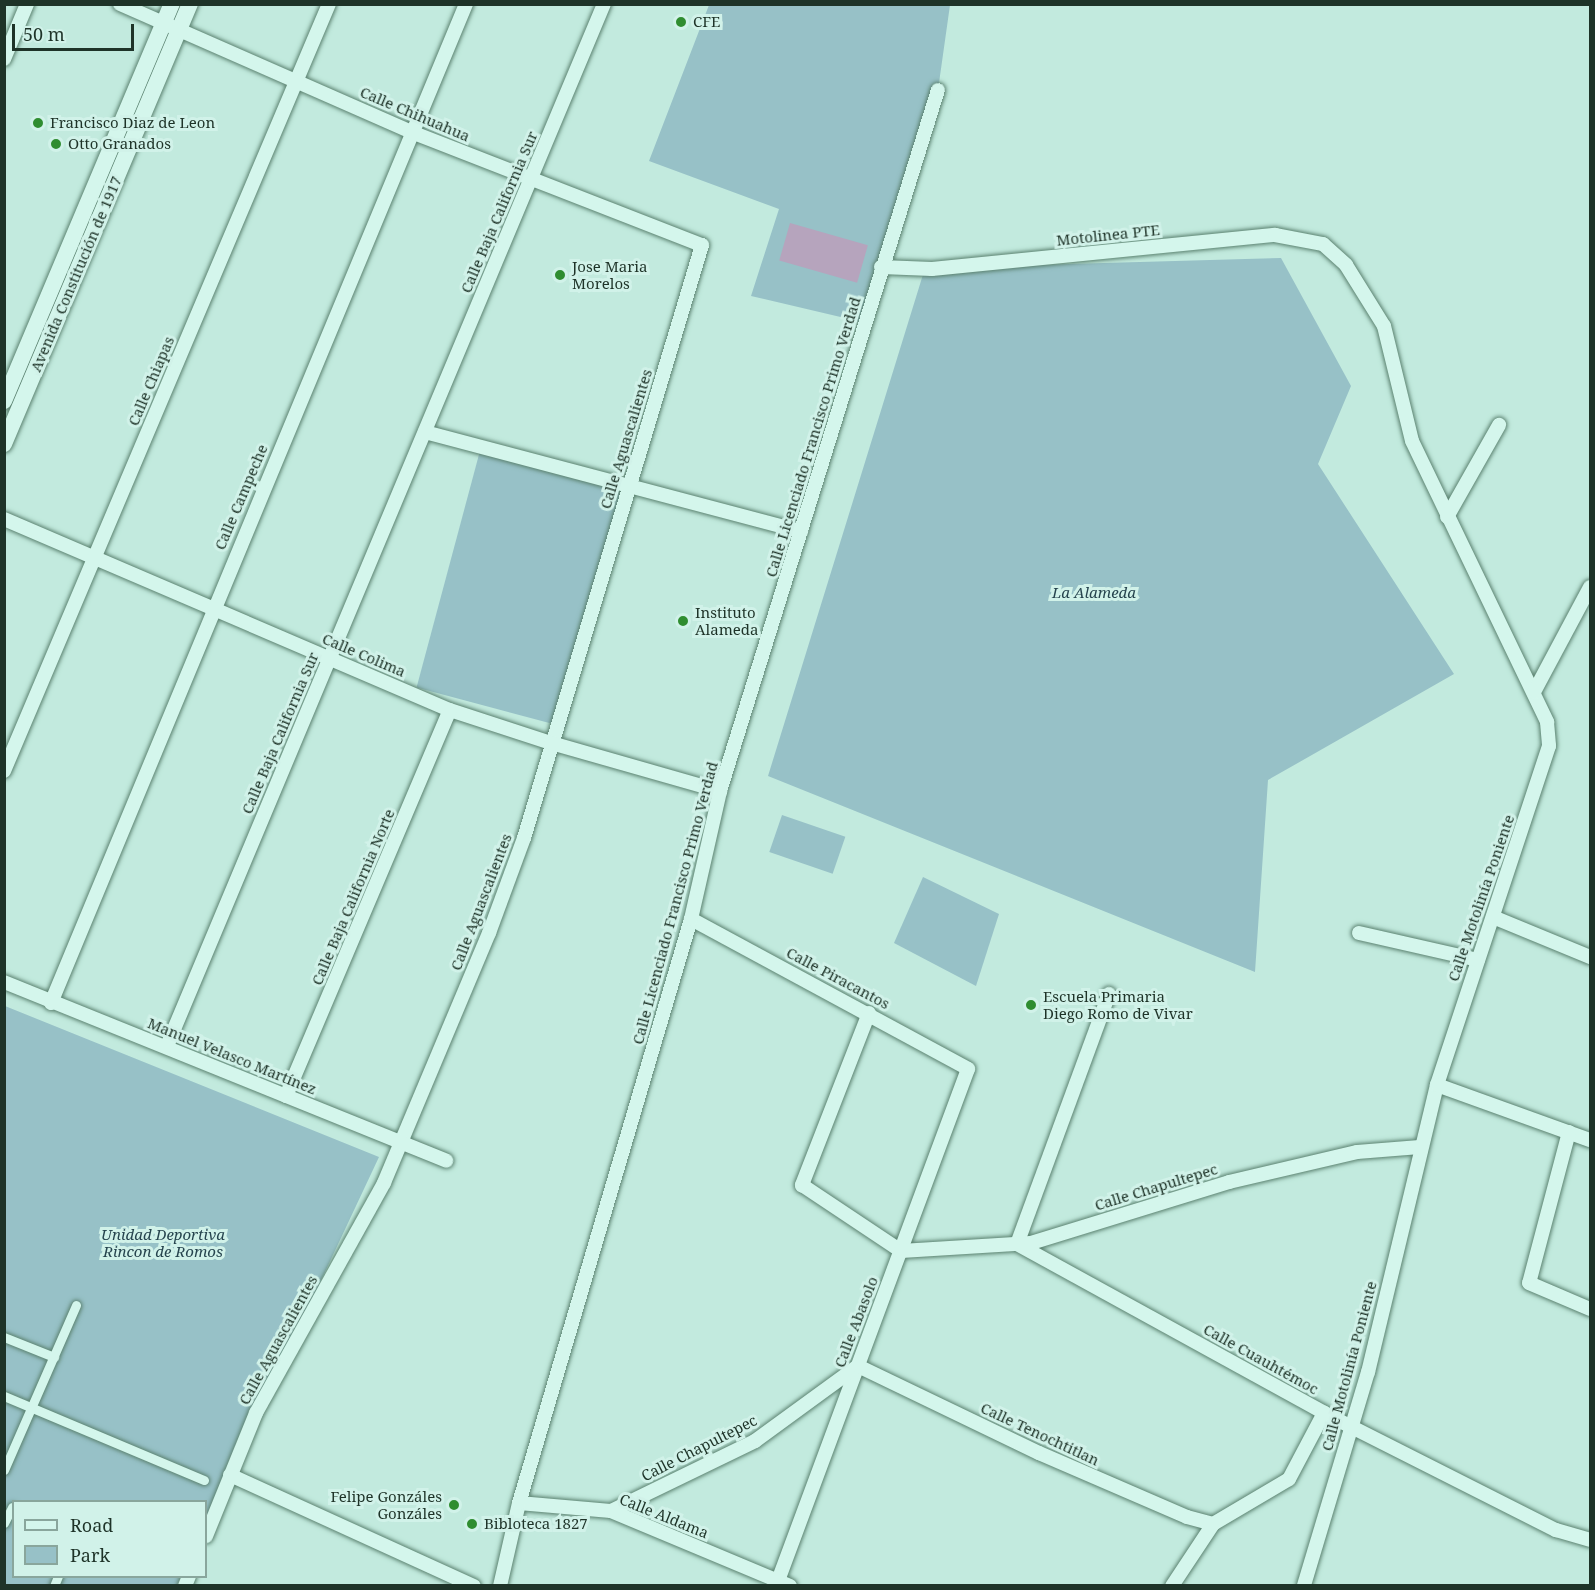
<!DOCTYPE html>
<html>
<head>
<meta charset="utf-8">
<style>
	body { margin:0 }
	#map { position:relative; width:1595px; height:1590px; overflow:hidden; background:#c2eade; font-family:"Noto Serif",serif }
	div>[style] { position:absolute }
	.green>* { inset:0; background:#97c1c7; transform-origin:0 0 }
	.water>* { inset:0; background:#b6a4bd; transform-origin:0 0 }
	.roads { filter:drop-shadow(0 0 2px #5b8270) drop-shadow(0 0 2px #5b8270) }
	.pedestrian>* { height:9px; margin:-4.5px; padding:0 4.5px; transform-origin:4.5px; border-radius:4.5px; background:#d4f6ec }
	.minor>* { height:14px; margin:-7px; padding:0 7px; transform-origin:7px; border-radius:7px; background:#d4f6ec }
	.tertiary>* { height:16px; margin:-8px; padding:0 8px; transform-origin:8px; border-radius:8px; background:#d4f6ec }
	.dots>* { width:16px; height:16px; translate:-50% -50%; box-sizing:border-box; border:3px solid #d1f2e9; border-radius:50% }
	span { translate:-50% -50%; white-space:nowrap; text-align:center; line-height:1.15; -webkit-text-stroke:6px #d1f2e9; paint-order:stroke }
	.poi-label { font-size:15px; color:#1e3328 }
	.left { translate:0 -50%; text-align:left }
	.right { translate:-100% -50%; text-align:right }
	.street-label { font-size:15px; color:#1e3328 }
	.park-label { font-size:15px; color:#26444e; font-style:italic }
	.frame { position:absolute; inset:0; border:6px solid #1e3328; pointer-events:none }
	.legend { position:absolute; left:12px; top:1500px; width:195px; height:78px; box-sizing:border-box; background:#d1f2e9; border:2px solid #89a69c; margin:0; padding:8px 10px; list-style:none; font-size:18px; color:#1e3328 }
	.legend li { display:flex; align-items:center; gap:12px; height:30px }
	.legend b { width:30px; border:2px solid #89a69c }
	.scale { position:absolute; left:12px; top:24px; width:122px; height:27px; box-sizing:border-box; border:3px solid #1e3328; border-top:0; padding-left:8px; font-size:18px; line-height:21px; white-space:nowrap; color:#1e3328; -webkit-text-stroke:4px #d1f2e9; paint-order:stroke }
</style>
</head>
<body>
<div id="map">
	<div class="green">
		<div style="clip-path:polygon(709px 5px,950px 5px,938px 90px,866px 323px,751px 296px,779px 209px,649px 161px)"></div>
		<div style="clip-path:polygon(1281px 258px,1351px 386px,1318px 464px,1454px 674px,1268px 780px,1255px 972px,768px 776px,925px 268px)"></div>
		<div style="left:481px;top:447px;width:154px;height:249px;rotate:15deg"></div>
		<div style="left:782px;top:815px;width:67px;height:39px;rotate:19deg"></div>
		<div style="clip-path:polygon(923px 877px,999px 914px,976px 986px,894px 943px)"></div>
		<div style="clip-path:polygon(5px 1006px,379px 1157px,206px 1525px,206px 1502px,14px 1502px,14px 1576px,181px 1577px,177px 1585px,5px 1585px)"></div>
	</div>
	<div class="water">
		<div style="left:790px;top:223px;width:81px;height:39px;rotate:16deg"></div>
	</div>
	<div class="roads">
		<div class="pedestrian">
			<div style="left:4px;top:1337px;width:54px;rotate:21.8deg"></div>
			<div style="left:4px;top:1396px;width:217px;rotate:22.8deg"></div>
			<div style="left:4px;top:1470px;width:180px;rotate:-66.4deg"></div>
			<div style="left:4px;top:1523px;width:18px;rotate:-63deg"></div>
			<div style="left:54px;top:1586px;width:11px;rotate:-68deg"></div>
		</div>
		<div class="minor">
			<div style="left:120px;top:4px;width:321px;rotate:23.7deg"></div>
			<div style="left:414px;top:133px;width:309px;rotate:21.3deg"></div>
			<div style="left:702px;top:245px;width:619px;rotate:106.71deg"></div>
			<div style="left:524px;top:838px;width:101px;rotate:110.2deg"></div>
			<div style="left:489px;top:933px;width:271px;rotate:112.8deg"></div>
			<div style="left:384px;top:1183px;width:263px;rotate:119.1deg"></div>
			<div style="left:256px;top:1413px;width:133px;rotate:112.1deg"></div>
			<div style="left:4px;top:59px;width:60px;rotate:-67.3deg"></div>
			<div style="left:881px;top:267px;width:51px;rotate:2.2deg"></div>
			<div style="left:932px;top:269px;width:345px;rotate:-5.7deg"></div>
			<div style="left:1275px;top:235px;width:49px;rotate:10.6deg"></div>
			<div style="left:1323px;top:244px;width:31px;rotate:42deg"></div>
			<div style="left:1346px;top:265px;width:72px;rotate:58.1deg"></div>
			<div style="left:1384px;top:326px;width:118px;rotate:76.3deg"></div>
			<div style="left:1412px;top:441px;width:312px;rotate:64.3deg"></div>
			<div style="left:1547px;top:722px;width:24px;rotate:85deg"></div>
			<div style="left:1549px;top:746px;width:357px;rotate:108.3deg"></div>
			<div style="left:1437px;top:1085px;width:295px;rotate:103.5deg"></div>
			<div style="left:1368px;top:1372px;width:223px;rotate:106.7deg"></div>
			<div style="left:425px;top:432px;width:389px;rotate:14.8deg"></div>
			<div style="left:1447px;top:517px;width:106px;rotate:-60.5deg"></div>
			<div style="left:4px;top:519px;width:485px;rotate:23.2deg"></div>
			<div style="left:450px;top:710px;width:106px;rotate:18.1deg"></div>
			<div style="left:551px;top:743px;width:176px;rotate:15.9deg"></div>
			<div style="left:1534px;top:692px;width:119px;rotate:-61.9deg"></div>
			<div style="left:4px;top:771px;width:833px;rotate:-67.04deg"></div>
			<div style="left:1493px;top:917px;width:105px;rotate:22.4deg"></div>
			<div style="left:691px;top:919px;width:315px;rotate:28.4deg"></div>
			<div style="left:968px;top:1069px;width:552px;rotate:110.37deg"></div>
			<div style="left:1359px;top:933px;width:122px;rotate:12.8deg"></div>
			<div style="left:4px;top:982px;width:477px;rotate:22deg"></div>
			<div style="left:1109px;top:994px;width:266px;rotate:110.2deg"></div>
			<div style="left:1017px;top:1244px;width:350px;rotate:28.8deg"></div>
			<div style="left:1324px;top:1413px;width:260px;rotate:26.8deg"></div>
			<div style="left:1556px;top:1530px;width:35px;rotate:16deg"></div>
			<div style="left:51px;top:1003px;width:1082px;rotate:-67.44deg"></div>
			<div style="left:869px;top:1013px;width:185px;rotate:111.3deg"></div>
			<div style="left:802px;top:1185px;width:119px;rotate:33.7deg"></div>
			<div style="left:901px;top:1251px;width:130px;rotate:-3.5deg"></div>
			<div style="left:1031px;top:1243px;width:207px;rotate:-17.1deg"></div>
			<div style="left:1229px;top:1182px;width:131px;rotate:-13.2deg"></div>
			<div style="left:1357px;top:1152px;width:63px;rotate:-4.5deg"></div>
			<div style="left:167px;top:1046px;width:1130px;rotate:-67.25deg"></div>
			<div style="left:1437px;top:1085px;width:163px;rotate:19.8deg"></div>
			<div style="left:286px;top:1096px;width:419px;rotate:-67deg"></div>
			<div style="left:1569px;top:1132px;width:156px;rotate:104.8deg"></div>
			<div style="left:1529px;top:1283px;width:66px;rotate:23.1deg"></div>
			<div style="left:230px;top:1475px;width:268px;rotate:24.5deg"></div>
			<div style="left:519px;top:1503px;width:92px;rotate:5deg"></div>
			<div style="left:611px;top:1511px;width:194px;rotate:22.7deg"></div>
			<div style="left:611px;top:1511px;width:160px;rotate:-25.9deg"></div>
			<div style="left:755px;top:1441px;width:127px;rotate:-36.1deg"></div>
			<div style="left:858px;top:1366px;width:201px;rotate:25.7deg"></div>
			<div style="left:1039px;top:1453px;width:161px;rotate:23.4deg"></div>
			<div style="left:1187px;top:1517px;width:27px;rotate:15deg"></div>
			<div style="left:185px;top:1586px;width:11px;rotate:-68deg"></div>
			<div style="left:500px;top:1586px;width:85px;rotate:-77.1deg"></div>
			<div style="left:519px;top:1503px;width:609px;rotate:-73.59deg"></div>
			<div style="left:691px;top:919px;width:131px;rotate:-77.2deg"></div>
			<div style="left:720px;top:791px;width:734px;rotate:-72.73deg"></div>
			<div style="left:1172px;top:1586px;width:74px;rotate:-56.5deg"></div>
			<div style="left:1213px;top:1524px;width:88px;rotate:-30.6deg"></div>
			<div style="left:1289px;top:1479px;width:75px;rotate:-62.1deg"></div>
		</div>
		<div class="tertiary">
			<div style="left:4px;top:401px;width:431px;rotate:-67.1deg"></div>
			<div style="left:4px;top:444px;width:478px;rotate:-67.1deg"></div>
		</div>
	</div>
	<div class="dots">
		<div style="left:681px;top:22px;background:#2f8d30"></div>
		<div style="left:38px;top:123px;background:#2f8d30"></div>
		<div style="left:56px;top:144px;background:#2f8d30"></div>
		<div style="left:560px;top:275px;background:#2f8d30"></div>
		<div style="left:683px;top:621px;background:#2f8d30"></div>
		<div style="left:1031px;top:1005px;background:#2f8d30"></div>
		<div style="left:454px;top:1505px;background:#2f8d30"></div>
		<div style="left:472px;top:1524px;background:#2f8d30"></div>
	</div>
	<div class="poi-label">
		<span class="left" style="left:693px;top:22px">CFE</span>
		<span class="left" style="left:50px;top:123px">Francisco Diaz de Leon</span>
		<span class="left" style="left:68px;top:144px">Otto Granados</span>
		<span class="left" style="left:572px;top:275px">Jose Maria<br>Morelos</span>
		<span class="left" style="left:695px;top:621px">Instituto<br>Alameda</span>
		<span class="left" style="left:1043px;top:1005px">Escuela Primaria<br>Diego Romo de Vivar</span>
		<span class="right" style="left:442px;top:1505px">Felipe Gonzáles<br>Gonzáles</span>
		<span class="left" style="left:484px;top:1524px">Bibloteca 1827</span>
	</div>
	<div class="street-label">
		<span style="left:415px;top:114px;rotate:23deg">Calle Chihuahua</span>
		<span style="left:499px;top:212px;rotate:-67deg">Calle Baja California Sur</span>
		<span style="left:1108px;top:235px;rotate:-6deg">Motolinea PTE</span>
		<span style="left:76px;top:274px;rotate:-67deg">Avenida Constitución de 1917</span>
		<span style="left:151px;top:381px;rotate:-67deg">Calle Chiapas</span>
		<span style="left:813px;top:437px;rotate:-73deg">Calle Licenciado Francisco Primo Verdad</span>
		<span style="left:626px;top:439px;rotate:-73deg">Calle Aguascalientes</span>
		<span style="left:241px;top:497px;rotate:-67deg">Calle Campeche</span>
		<span style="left:364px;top:655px;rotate:23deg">Calle Colima</span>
		<span style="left:280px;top:733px;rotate:-67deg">Calle Baja California Sur</span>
		<span style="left:353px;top:897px;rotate:-67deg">Calle Baja California Norte</span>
		<span style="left:1481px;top:898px;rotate:-71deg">Calle Motolinía Poniente</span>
		<span style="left:481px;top:902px;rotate:-69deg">Calle Aguascalientes</span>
		<span style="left:675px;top:903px;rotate:-75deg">Calle Licenciado Francisco Primo Verdad</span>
		<span style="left:838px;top:978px;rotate:28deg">Calle Piracantos</span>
		<span style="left:232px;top:1056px;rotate:22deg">Manuel Velasco Martínez</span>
		<span style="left:1156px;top:1187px;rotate:-17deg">Calle Chapultepec</span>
		<span style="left:856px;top:1322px;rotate:-69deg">Calle Abasolo</span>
		<span style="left:278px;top:1340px;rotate:-61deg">Calle Aguascalientes</span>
		<span style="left:1261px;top:1359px;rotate:29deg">Calle Cuauhtémoc</span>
		<span style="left:1349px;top:1366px;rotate:-75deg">Calle Motolinía Poniente</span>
		<span style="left:1040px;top:1434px;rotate:25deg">Calle Tenochtitlan</span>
		<span style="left:699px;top:1448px;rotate:-27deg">Calle Chapultepec</span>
		<span style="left:664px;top:1516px;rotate:22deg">Calle Aldama</span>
	</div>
	<div class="park-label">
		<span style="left:1094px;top:593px">La Alameda</span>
		<span style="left:163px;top:1243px">Unidad Deportiva<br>Rincon de Romos</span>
	</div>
	<div class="frame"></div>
	<ul class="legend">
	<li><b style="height:8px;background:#d4f6ec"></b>Road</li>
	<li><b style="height:16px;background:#97c1c7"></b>Park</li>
	</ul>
	<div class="scale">50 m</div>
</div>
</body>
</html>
